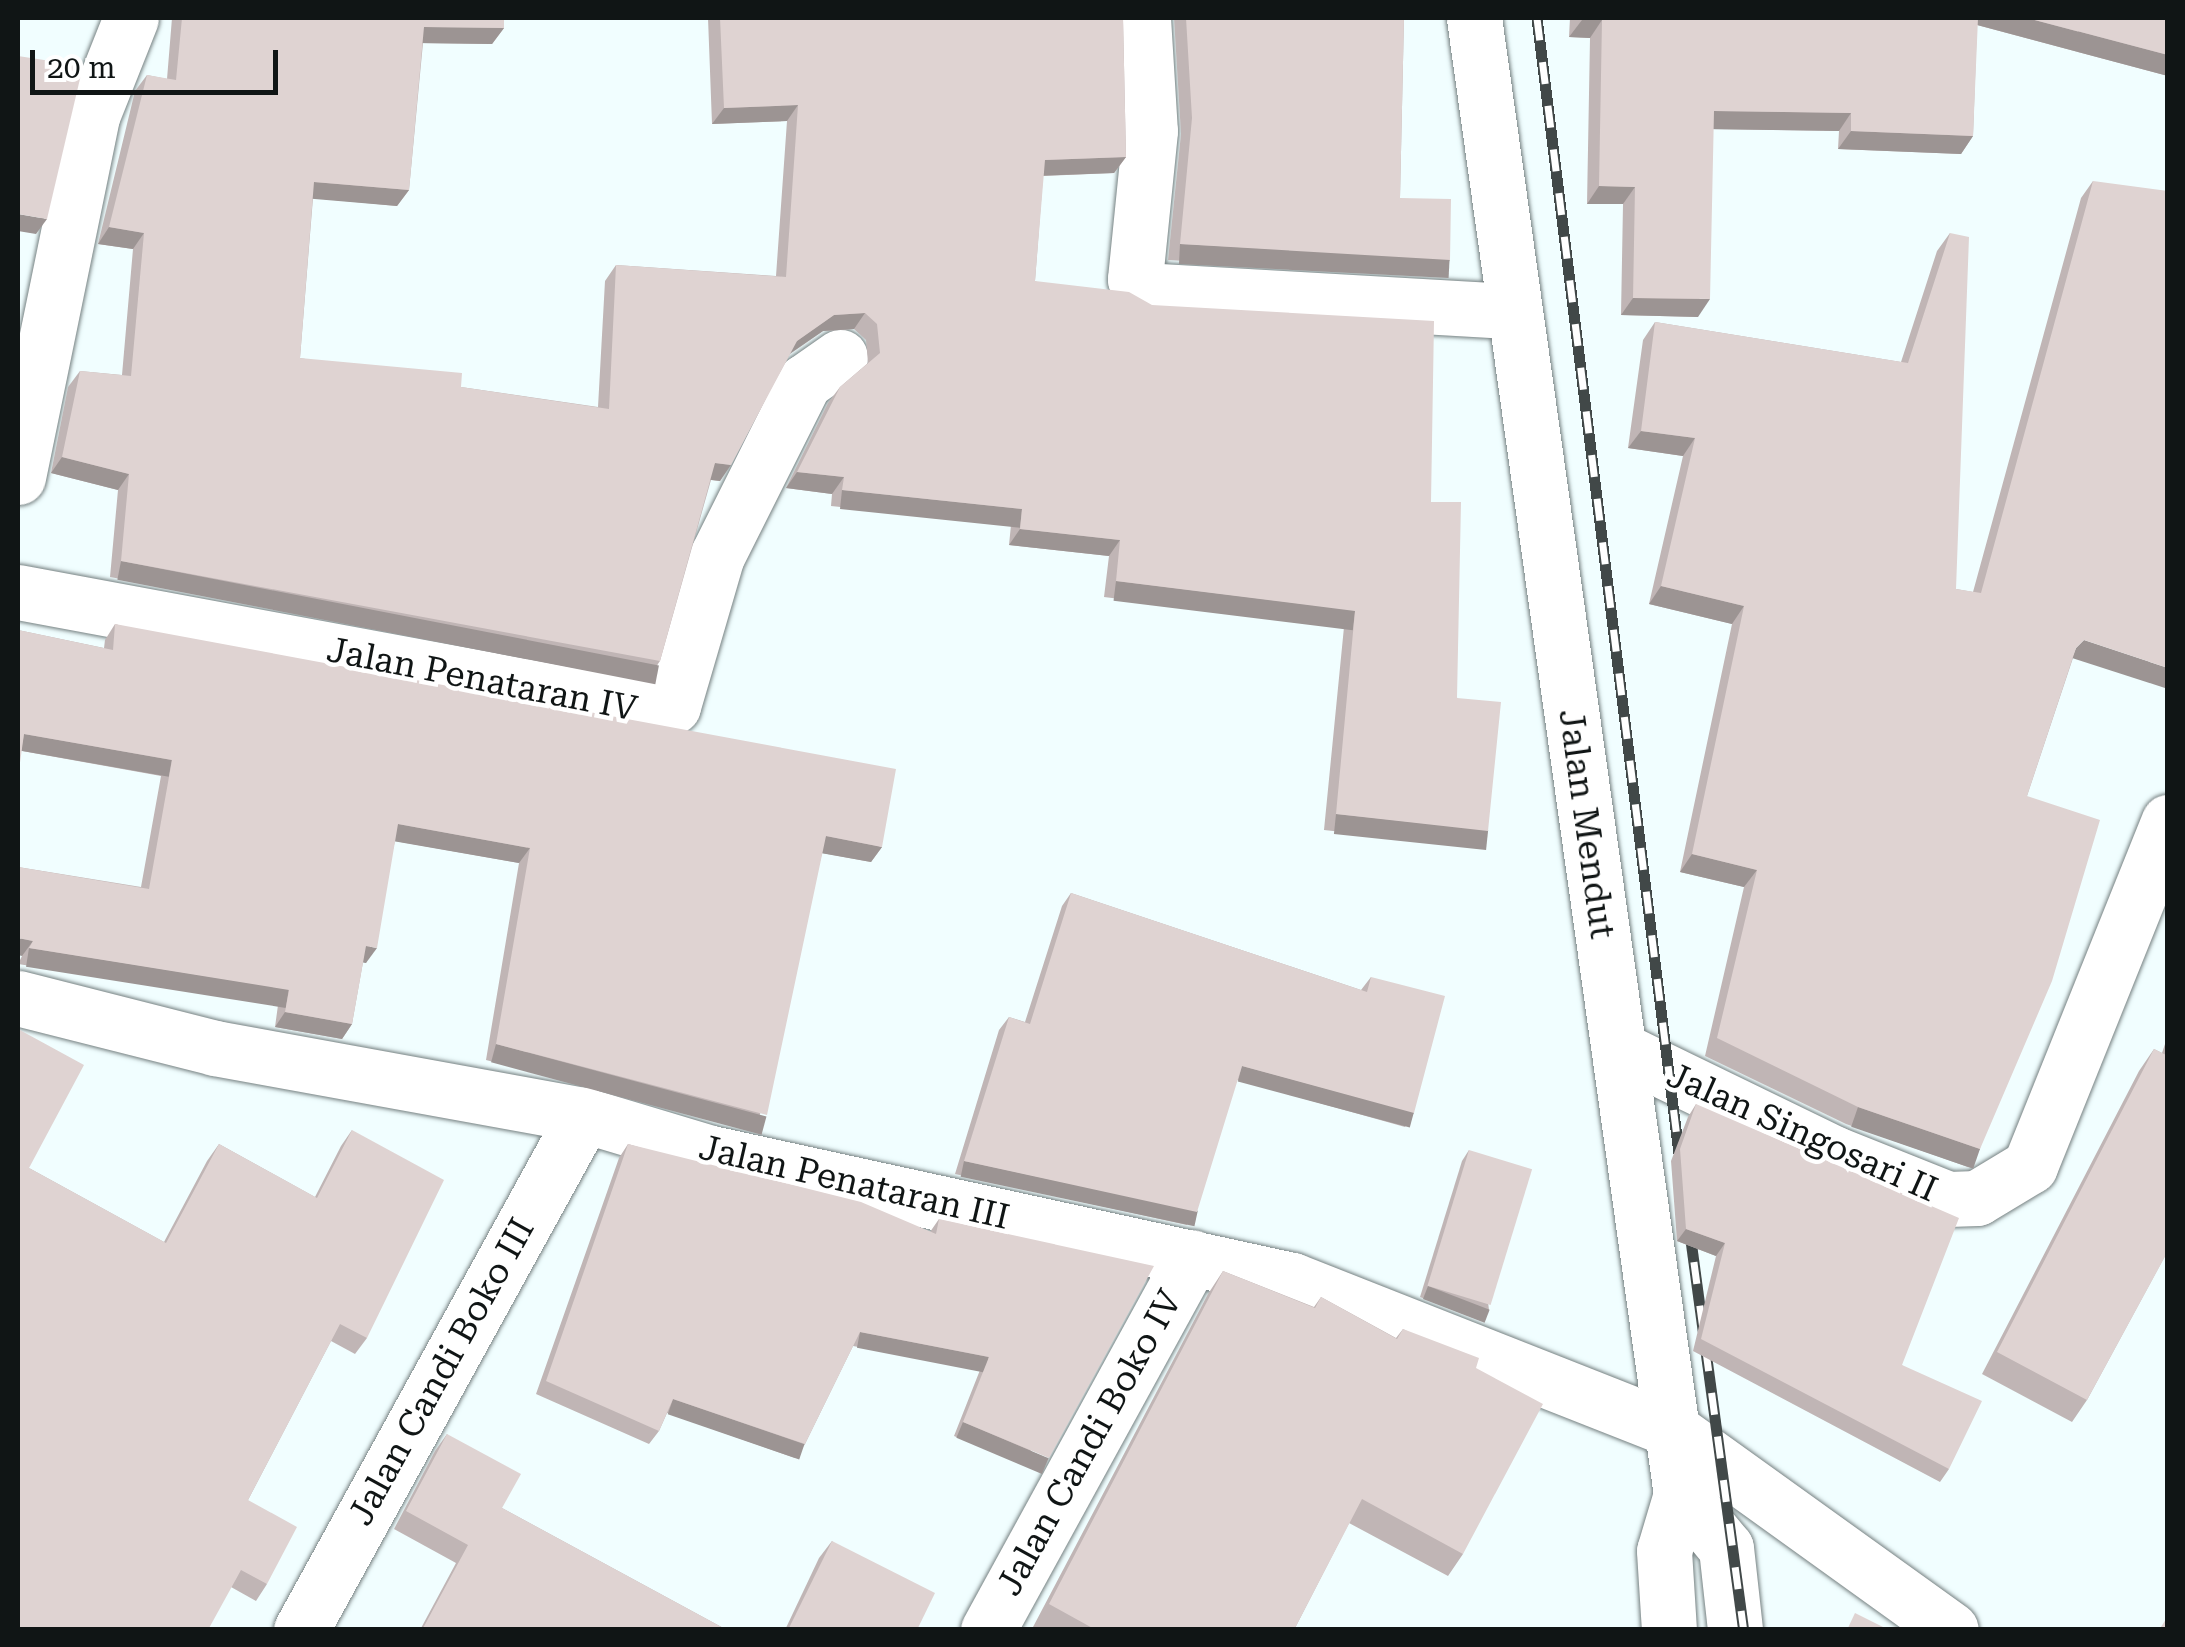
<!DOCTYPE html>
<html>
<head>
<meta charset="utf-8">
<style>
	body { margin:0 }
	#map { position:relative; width:2185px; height:1647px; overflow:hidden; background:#f1feff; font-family:"Roboto Serif",serif }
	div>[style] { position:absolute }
	.roads { filter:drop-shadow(0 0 2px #758081) drop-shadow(0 0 2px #758081) }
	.minor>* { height:55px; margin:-27.5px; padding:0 27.5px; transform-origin:27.5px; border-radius:27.5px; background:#fff }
	.rail>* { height:11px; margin-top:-5.5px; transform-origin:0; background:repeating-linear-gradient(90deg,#fff 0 22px,#414848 0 44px); box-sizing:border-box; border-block:2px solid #414848 }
	.wall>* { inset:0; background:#c0b5b5 }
	.shaded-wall>* { inset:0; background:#9c9493; transform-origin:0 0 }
	.building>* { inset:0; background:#dfd3d2; transform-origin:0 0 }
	span { translate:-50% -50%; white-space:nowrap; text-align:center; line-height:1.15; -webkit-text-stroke:9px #fff; paint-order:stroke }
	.street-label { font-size:35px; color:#101515 }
	.frame { position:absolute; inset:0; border:20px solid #101515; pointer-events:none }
	.scale { position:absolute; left:30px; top:50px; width:248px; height:45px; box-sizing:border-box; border:5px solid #101515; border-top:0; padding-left:12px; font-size:30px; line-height:35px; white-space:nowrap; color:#101515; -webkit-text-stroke:8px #fff; paint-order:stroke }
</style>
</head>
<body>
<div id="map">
	<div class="roads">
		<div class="minor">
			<div style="left:1143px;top:18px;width:113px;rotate:86.5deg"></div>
			<div style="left:1150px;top:131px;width:149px;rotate:95.8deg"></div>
			<div style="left:1135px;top:279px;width:14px;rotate:54deg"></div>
			<div style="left:1143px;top:290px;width:369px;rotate:3.3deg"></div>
			<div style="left:1474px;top:18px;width:1490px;rotate:82.02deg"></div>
			<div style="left:1681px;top:1494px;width:59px;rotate:106.6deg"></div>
			<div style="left:1664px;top:1551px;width:79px;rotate:86.4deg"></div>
			<div style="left:18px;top:477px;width:369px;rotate:-78.4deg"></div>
			<div style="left:92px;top:116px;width:105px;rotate:-68.3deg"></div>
			<div style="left:18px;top:592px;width:657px;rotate:10.52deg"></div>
			<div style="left:664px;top:712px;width:11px;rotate:-34deg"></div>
			<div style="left:673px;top:706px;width:156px;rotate:-73.7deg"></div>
			<div style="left:717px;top:556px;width:195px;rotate:-63.4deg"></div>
			<div style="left:804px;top:382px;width:44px;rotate:-34.8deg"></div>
			<div style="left:18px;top:998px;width:203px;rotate:14.2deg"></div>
			<div style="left:215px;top:1048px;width:375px;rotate:10.3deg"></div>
			<div style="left:584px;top:1115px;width:133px;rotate:16.7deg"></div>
			<div style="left:711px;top:1153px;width:595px;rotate:12.33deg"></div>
			<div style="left:1292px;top:1280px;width:409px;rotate:21.5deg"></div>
			<div style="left:1673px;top:1430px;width:342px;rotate:35.7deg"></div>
			<div style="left:1619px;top:1049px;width:238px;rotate:25.9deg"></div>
			<div style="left:1833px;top:1153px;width:124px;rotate:21.8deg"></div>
			<div style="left:1948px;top:1199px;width:29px;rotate:-2deg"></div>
			<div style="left:1977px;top:1198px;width:62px;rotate:-31.1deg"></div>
			<div style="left:2030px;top:1166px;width:371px;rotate:-68.1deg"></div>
			<div style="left:1681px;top:1494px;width:70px;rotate:50.2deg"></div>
			<div style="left:1726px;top:1548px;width:82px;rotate:83.7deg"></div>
			<div style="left:301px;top:1630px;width:588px;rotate:-61.21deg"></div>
			<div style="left:988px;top:1630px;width:425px;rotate:-61.3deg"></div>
		</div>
	</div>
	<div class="rail">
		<div style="left:1537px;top:18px;width:1160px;rotate:82.87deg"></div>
		<div style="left:1688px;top:1218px;width:416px;rotate:82.3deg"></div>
	</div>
	<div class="wall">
		<div style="clip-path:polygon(172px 18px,504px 18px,504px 28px,492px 44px,423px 43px,409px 190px,397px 206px,313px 198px,300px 358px,461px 387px,598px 407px,605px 281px,616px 265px,776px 276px,787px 121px,712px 124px,708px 18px,1123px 18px,1126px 157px,1114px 173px,1043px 176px,1035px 281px,1431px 502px,1477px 847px,1324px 830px,1344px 627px,1104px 597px,1109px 556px,1009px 545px,1011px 525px,831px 506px,832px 494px,786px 488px,828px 403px,840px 387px,868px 363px,866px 340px,854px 329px,823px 331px,790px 354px,720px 481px,711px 480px,660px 661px,649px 677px,110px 577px,118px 490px,51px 473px,68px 387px,80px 371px,122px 375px,133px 249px,98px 244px,135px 91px,147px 75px,167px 79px)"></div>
		<div style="clip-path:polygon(1174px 18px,1404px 18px,1400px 198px,1450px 260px,1439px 276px,1168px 260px,1181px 134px)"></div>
		<div style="clip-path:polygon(1570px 18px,2168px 18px,2168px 76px,1977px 25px,1973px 136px,1961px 154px,1838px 149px,1839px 131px,1713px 129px,1698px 317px,1621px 315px,1623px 204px,1587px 204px,1590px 38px,1569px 37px)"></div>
		<div style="clip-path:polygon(2093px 181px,2073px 658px,2027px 796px,1980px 1149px,1968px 1167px,1846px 1124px,1705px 1056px,1744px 887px,1680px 872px,1732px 624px,1649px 604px,1683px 456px,1628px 448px,1643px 340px,1655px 322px,1901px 362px,1937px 251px,1950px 233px,1956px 589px,1973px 592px,2081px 198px)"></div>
		<div style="clip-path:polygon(115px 624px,882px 847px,871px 862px,822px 853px,756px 1131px,486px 1060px,519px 863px,395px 841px,366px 963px,363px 962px,352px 1024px,342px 1039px,275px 1027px,278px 1005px,18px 964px,22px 956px,18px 867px,141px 887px,161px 776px,22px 751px,18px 630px,104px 648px,105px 640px)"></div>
		<div style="clip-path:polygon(1071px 893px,1361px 990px,1371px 977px,1414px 1113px,1405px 1127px,1237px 1080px,1187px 1225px,955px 1174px,999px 1030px,1009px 1017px,1025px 1022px,1062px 906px)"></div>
		<div style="clip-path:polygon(2168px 1035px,2168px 1257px,2165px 1256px,2087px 1400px,2072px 1422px,1982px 1374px,2139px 1071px,2154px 1049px,2162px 1053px)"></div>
		<div style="clip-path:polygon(1696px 1104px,1902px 1365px,1949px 1469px,1940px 1482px,1693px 1351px,1716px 1256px,1677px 1241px,1671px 1161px,1688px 1117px)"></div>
		<div style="clip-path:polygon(352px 1130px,367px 1338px,355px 1354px,331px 1341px,248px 1500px,267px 1584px,256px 1601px,231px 1587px,29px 1168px,164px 1242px,207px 1161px,219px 1144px,315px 1197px,341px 1146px)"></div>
		<div style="clip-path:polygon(628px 1144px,930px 1232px,939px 1219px,1039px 1471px,954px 1436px,980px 1370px,853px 1346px,805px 1444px,795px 1458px,667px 1413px,659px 1431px,649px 1444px,536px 1394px,619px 1158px)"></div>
		<div style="clip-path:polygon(1469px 1150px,1489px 1310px,1481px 1321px,1420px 1297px,1462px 1161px)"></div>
		<div style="clip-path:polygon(1223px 1271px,1314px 1307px,1321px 1297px,1396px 1338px,1403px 1329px,1476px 1368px,1463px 1554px,1448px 1576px,1349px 1523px,1294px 1630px,1039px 1630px,1033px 1627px,1208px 1294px)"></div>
		<div style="clip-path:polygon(447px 1434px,502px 1508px,727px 1630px,420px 1630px,456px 1563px,394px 1529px,435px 1451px)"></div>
		<div style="clip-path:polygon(832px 1541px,917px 1630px,785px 1630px,819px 1558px)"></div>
	</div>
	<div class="shaded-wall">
		<div style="clip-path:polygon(1969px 18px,2027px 18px,2168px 55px,2168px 76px,1966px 22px)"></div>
		<div style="clip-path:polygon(1582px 20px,1602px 20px,1590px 38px,1569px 37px)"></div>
		<div style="clip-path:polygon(424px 27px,504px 28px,492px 44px,413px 43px)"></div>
		<div style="clip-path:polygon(798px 105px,787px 121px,712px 124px,724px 108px)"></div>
		<div style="clip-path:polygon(1714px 111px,1851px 113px,1839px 131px,1701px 129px)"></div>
		<div style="clip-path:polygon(1851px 131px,1973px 136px,1961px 154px,1838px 149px)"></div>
		<div style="clip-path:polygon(1126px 157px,1114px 173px,1033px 176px,1045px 160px)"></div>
		<div style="clip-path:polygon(314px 182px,409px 190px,397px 206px,303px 198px)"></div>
		<div style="clip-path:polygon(1599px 186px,1635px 187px,1623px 204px,1587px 204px)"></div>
		<div style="clip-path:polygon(18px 214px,47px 219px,36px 234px,18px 231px)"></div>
		<div style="clip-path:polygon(109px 227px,144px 233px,133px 249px,98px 244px)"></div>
		<div style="left:1180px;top:244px;width:270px;height:20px;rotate:3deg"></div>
		<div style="clip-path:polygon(1633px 298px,1710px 299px,1698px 317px,1621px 315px)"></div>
		<div style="clip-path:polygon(865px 313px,854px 329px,823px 331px,785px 357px,797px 341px,834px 315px)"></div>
		<div style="clip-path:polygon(1641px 431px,1695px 438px,1683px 456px,1628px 448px)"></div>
		<div style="clip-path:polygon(62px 457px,129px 474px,118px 490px,51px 473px)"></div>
		<div style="clip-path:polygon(715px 463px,731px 465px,720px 481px,704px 479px)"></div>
		<div style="clip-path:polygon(797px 472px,844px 477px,832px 494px,786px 488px)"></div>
		<div style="left:842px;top:490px;width:181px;height:19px;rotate:6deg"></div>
		<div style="clip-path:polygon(1020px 529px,1120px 540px,1109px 556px,1009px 545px)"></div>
		<div style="left:121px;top:561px;width:548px;height:19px;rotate:11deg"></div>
		<div style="left:1116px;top:581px;width:241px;height:20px;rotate:7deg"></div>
		<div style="clip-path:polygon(1661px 586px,1744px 606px,1732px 624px,1649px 604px)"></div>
		<div style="clip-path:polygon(2084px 640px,2168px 668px,2168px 689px,2072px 658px,2076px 648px)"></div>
		<div style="left:24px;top:734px;width:150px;height:17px;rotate:10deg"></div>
		<div style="left:1336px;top:814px;width:153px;height:20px;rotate:6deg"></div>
		<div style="clip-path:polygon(398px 824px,530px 848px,519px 863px,387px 840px)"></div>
		<div style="clip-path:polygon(826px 836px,882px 847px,871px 862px,815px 852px)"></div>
		<div style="clip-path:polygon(1692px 854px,1757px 870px,1744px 887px,1680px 872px)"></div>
		<div style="clip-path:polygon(18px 938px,33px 941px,22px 956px,18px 955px)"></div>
		<div style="clip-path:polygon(366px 946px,377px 948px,366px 963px,355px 961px)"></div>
		<div style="left:29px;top:948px;width:263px;height:19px;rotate:9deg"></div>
		<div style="clip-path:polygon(285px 1012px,352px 1024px,342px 1039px,275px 1027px)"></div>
		<div style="left:496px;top:1044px;width:280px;height:19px;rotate:15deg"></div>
		<div style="left:1242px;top:1066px;width:178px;height:16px;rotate:15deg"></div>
		<div style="left:1858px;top:1107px;width:129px;height:21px;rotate:19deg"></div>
		<div style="left:964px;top:1161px;width:239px;height:16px;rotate:12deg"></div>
		<div style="clip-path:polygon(1686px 1229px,1725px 1243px,1716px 1256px,1677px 1241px)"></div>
		<div style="left:1428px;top:1286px;width:66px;height:14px;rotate:21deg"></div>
		<div style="left:860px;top:1332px;width:131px;height:16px;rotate:11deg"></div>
		<div style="left:673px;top:1399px;width:139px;height:16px;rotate:19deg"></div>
		<div style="left:963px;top:1422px;width:93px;height:17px;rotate:23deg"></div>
	</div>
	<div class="building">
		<div style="clip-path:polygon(182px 18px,504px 18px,504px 28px,424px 27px,409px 190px,314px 182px,300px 358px,462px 373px,461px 387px,609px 409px,616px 265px,786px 277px,798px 105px,724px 108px,720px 18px,1123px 18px,1126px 157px,1045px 160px,1035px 281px,1129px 292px,1152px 305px,1434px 321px,1431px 502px,1461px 502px,1457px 698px,1501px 702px,1488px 831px,1336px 814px,1355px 611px,1116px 581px,1120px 540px,1020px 529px,1022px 509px,842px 490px,844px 477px,797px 472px,840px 387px,880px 353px,877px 324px,865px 313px,834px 315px,797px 341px,731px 465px,715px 463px,660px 661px,121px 561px,129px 474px,62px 457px,80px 371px,131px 376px,144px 233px,109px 227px,147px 75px,176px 80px)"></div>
		<div style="clip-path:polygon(1186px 18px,1404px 18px,1400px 198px,1451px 199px,1450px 260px,1180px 244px,1192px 118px)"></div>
		<div style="clip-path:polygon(1582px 18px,1978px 18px,1973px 136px,1851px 131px,1851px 113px,1714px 111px,1710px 299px,1633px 298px,1635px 187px,1599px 186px,1602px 20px,1582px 20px)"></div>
		<div style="clip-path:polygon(2027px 18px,2168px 18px,2168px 55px)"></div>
		<div style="clip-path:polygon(18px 56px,83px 66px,47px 219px,18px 214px)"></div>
		<div style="clip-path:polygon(2093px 181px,2168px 191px,2168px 668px,2084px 640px,2076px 648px,2027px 796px,2100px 820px,2052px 981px,1980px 1149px,1858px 1107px,1717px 1038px,1757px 870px,1692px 854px,1744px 606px,1661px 586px,1695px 438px,1641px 431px,1655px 322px,1908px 363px,1950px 233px,1969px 237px,1956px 589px,1981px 593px)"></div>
		<div style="clip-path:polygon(115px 624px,896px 769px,882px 847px,826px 836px,767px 1115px,496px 1044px,530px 848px,398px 824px,377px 948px,366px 946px,352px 1024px,285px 1012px,289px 990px,29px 948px,33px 941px,18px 938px,18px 867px,149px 889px,172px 760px,24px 734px,18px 777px,18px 630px,113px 650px)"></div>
		<div style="clip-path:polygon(1071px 893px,1367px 992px,1371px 977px,1445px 996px,1414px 1113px,1242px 1066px,1197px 1212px,964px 1161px,1009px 1017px,1030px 1024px)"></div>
		<div style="clip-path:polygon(18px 1029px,84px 1065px,29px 1168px,166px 1243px,219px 1144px,317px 1198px,352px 1130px,444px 1180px,367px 1338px,340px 1324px,248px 1500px,297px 1527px,267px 1584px,241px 1570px,208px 1630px,18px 1630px)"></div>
		<div style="clip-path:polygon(2154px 1049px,2168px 1056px,2168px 1251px,2087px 1400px,1997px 1352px)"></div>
		<div style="clip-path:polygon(1696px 1104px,1959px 1218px,1902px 1365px,1982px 1401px,1949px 1469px,1701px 1339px,1725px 1243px,1686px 1229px,1680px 1149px)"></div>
		<div style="clip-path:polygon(628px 1144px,861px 1202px,936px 1234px,939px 1219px,1154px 1266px,1049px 1458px,963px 1422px,989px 1357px,860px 1332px,805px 1444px,673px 1399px,659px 1431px,546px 1381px)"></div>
		<div style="left:1469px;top:1150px;width:66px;height:142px;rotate:17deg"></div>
		<div style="clip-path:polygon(1223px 1271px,1315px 1308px,1321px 1297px,1397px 1339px,1403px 1329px,1479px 1358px,1476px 1368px,1543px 1404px,1463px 1554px,1362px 1499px,1294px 1630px,1096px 1630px,1049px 1604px)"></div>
		<div style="clip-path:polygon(447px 1434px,521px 1474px,502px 1508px,727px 1630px,422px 1630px,468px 1545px,406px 1511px)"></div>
		<div style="clip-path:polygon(832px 1541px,935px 1593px,917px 1630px,788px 1630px)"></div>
		<div style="clip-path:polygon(1855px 1613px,1889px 1630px,1847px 1630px)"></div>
		<div style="clip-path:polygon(2168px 1616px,2168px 1630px,2159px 1630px)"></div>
	</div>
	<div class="street-label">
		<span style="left:482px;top:680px;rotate:11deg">Jalan Penataran IV</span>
		<span style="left:1586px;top:824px;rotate:82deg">Jalan Mendut</span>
		<span style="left:1802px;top:1133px;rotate:24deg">Jalan Singosari II</span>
		<span style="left:854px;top:1183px;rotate:13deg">Jalan Penataran III</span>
		<span style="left:442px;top:1372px;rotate:-61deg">Jalan Candi Boko III</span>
		<span style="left:1090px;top:1443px;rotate:-61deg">Jalan Candi Boko IV</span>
	</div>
	<div class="frame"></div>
	<div class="scale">20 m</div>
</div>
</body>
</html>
